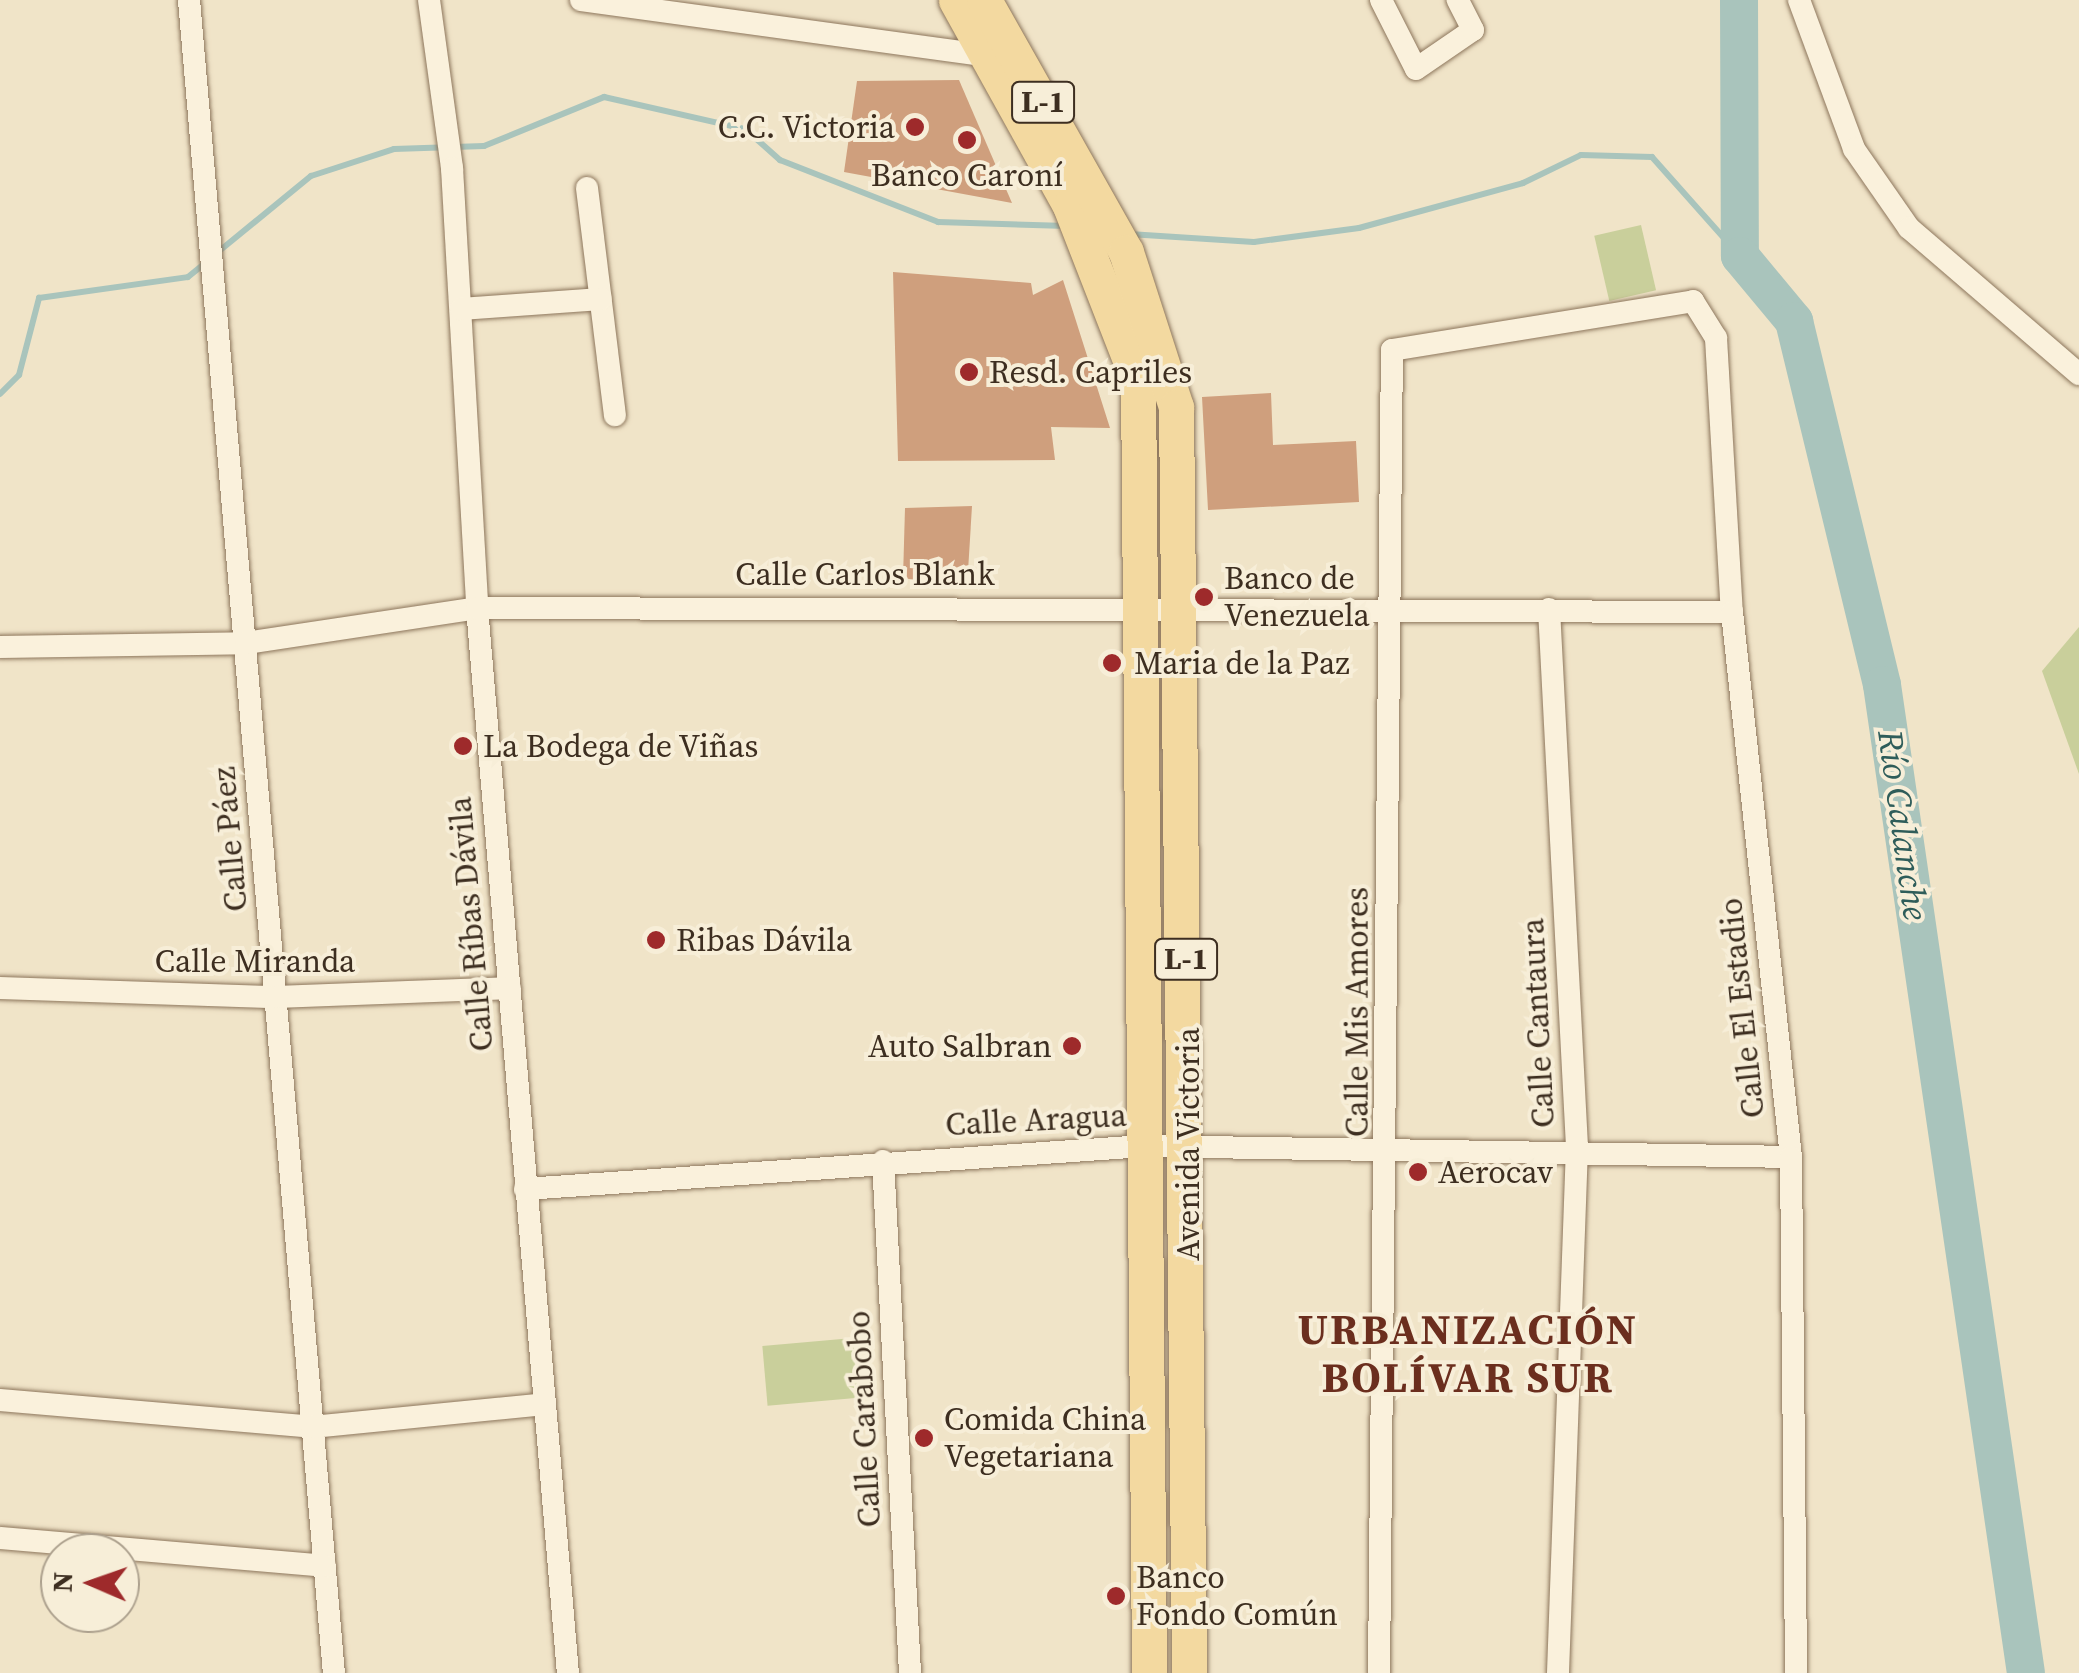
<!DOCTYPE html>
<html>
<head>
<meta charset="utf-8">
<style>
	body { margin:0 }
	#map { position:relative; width:2079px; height:1673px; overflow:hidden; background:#f0e4c8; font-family:"Source Serif 4",serif }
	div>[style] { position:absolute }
	.green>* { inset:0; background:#c9cf9b; transform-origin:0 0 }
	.stream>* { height:6px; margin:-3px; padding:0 3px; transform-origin:3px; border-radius:3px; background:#a9c4bc }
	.river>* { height:38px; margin:-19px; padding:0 19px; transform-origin:19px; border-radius:19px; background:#a9c4bc }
	.building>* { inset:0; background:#cf9f7d }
	.roads { filter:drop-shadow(0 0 2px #8d765c) drop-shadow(0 0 2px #8d765c) }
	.minor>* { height:22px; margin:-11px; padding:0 11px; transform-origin:11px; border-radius:11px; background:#faf1dc }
	.primary>* { height:35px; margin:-17.5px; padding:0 17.5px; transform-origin:17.5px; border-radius:17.5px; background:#f3d9a0 }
	.dots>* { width:28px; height:28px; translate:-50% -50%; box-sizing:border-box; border:5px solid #f7eed8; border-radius:50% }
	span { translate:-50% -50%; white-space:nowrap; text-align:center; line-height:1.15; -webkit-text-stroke:8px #f7eed8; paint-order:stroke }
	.shield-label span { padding:2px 8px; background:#f7eed8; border:2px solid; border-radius:8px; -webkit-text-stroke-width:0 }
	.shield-label { font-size:30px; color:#3d2e20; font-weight:700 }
	.poi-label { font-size:32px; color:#3d2e20 }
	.right { translate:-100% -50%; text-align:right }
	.left { translate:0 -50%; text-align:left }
	.street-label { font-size:32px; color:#3d2e20 }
	.water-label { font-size:35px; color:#2f5d5a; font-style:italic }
	.district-label { font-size:42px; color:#6b2e1e; font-weight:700; letter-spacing:2.5px }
	.north { position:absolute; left:40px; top:1533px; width:100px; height:100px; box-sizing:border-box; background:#f7eed8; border:2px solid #ada18e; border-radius:50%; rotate:272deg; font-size:28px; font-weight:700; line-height:40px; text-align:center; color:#3d2e20 }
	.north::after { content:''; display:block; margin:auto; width:35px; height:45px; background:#9e2a2b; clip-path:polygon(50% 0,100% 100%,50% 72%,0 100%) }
</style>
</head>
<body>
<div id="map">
	<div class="green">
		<div style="left:1641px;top:225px;width:67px;height:48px;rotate:77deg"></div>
		<div style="clip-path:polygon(2079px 627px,2079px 774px,2042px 671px)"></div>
		<div style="left:853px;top:1338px;width:60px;height:91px;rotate:85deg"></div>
	</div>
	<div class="stream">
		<div style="left:1129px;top:234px;width:125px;rotate:3.7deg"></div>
		<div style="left:1254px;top:242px;width:106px;rotate:-7.6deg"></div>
		<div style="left:1359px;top:228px;width:170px;rotate:-15.3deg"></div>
		<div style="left:1523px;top:183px;width:64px;rotate:-25.8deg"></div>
		<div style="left:1581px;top:155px;width:71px;rotate:1.6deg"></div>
		<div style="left:1652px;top:157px;width:132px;rotate:48.4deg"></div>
		<div style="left:218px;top:252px;width:120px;rotate:-39.3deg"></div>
		<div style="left:311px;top:176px;width:87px;rotate:-18deg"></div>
		<div style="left:394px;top:149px;width:90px;rotate:-1.9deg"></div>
		<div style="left:484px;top:146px;width:130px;rotate:-22.2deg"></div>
		<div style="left:604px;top:97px;width:145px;rotate:12.8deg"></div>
		<div style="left:745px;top:129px;width:47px;rotate:41.5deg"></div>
		<div style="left:780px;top:160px;width:170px;rotate:21.4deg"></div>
		<div style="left:938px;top:222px;width:129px;rotate:1.8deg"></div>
		<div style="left:0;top:394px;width:27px;rotate:-45deg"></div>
		<div style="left:19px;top:375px;width:80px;rotate:-75.4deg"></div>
		<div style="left:39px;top:298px;width:150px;rotate:-8deg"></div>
		<div style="left:188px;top:277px;width:22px;rotate:-39deg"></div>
	</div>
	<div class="river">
		<div style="left:1739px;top:0;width:256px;rotate:89.8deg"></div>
		<div style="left:1740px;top:256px;width:85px;rotate:50.3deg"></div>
		<div style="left:1794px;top:321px;width:374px;rotate:76.4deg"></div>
		<div style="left:1882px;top:685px;width:998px;rotate:81.71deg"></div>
	</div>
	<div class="building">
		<div style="clip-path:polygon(959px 80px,1012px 203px,844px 172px,857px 81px)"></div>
		<div style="clip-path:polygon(893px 272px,1031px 283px,1033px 295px,1063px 280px,1110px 428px,1051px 427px,1055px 460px,898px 461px)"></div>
		<div style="clip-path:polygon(1271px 393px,1273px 445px,1356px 441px,1359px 502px,1208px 510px,1202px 397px)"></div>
		<div style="clip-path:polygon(972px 506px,967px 588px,903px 578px,905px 508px)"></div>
	</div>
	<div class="roads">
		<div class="minor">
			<div style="left:189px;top:0;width:1679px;rotate:85.05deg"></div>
			<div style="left:429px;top:0;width:170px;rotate:82.2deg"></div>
			<div style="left:452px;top:168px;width:441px;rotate:86.7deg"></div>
			<div style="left:477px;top:608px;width:1069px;rotate:85.12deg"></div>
			<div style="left:581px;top:0;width:411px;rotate:7.8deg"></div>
			<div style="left:1381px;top:0;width:77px;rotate:63.1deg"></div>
			<div style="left:1416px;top:69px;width:69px;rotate:-34.4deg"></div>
			<div style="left:1473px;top:30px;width:34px;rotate:-117deg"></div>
			<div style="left:1799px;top:0;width:159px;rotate:69.7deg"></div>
			<div style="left:1854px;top:149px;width:96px;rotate:55.2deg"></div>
			<div style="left:1909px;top:228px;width:224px;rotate:40.7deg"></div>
			<div style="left:587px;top:188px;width:229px;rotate:83deg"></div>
			<div style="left:461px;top:309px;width:140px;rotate:-4.1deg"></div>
			<div style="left:1549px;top:609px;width:539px;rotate:87.02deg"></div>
			<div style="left:1577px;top:1147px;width:526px;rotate:92.07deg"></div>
			<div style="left:0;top:647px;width:246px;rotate:-0.9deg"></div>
			<div style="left:246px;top:643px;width:234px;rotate:-8.6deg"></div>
			<div style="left:477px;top:608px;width:1255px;rotate:0.18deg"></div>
			<div style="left:0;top:988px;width:276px;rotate:1.9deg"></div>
			<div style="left:276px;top:997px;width:234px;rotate:-2.2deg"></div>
			<div style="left:883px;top:1161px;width:513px;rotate:86.98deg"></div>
			<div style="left:525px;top:1189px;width:620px;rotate:-3.97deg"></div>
			<div style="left:1144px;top:1146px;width:647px;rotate:0.97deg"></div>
			<div style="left:0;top:1400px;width:313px;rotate:4.9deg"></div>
			<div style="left:312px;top:1427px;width:234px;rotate:-5.6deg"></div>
			<div style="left:0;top:1538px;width:326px;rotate:4.9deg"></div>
			<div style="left:1379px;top:1673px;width:1323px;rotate:-89.44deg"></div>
			<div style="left:1392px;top:350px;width:305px;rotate:-9.2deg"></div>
			<div style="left:1693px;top:301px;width:44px;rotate:58.1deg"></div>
			<div style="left:1716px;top:338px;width:274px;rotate:86.7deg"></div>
			<div style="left:1732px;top:612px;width:548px;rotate:83.82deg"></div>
			<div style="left:1791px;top:1157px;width:516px;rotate:89.44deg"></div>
		</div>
		<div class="primary">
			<div style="left:956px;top:0;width:235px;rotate:61deg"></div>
			<div style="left:1070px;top:206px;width:187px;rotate:68.7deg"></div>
			<div style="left:1138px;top:380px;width:1293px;rotate:89.51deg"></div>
			<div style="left:984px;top:0;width:289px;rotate:60.6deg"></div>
			<div style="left:1126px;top:252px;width:163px;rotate:72.1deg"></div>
			<div style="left:1176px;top:407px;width:1266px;rotate:89.41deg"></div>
		</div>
	</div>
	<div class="dots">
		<div style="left:915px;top:127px;background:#9e2a2b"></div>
		<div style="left:967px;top:140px;background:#9e2a2b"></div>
		<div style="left:969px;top:372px;background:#9e2a2b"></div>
		<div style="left:1204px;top:597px;background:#9e2a2b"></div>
		<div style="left:1112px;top:663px;background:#9e2a2b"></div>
		<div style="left:463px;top:746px;background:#9e2a2b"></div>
		<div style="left:656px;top:940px;background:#9e2a2b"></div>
		<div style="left:1072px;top:1046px;background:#9e2a2b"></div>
		<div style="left:1418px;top:1172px;background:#9e2a2b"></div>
		<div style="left:924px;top:1438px;background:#9e2a2b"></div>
		<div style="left:1116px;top:1596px;background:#9e2a2b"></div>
	</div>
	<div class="shield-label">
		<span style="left:1043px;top:102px">L-1</span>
		<span style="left:1186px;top:959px">L-1</span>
	</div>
	<div class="poi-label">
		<span class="right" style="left:895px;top:127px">C.C. Victoria</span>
		<span style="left:967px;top:175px">Banco Caroní</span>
		<span class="left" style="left:989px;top:372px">Resd. Capriles</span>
		<span class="left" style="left:1224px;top:597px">Banco de<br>Venezuela</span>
		<span class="left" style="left:1134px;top:663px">Maria de la Paz</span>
		<span class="left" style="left:483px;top:746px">La Bodega de Viñas</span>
		<span class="left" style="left:676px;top:940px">Ribas Dávila</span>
		<span class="right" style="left:1052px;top:1046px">Auto Salbran</span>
		<span class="left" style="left:1438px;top:1172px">Aerocav</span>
		<span class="left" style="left:944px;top:1438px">Comida China<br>Vegetariana</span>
		<span class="left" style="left:1136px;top:1596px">Banco<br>Fondo Común</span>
	</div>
	<div class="street-label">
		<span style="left:865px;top:574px">Calle Carlos Blank</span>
		<span style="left:230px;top:839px;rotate:-95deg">Calle Páez</span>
		<span style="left:471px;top:924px;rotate:-95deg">Calle Ríbas Dávila</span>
		<span style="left:255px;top:961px">Calle Miranda</span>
		<span style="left:1742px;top:1008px;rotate:-96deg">Calle El Estadio</span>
		<span style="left:1357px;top:1012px;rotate:-90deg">Calle Mis Amores</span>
		<span style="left:1538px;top:1023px;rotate:-93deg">Calle Cantaura</span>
		<span style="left:1036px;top:1120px;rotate:-3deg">Calle Aragua</span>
		<span style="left:1188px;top:1144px;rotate:-90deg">Avenida Victoria</span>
		<span style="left:864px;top:1419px;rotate:-93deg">Calle Carabobo</span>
	</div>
	<div class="water-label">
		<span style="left:1903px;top:825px;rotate:82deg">Río Calanche</span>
	</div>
	<div class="district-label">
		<span style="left:1468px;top:1353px">URBANIZACIÓN<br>BOLÍVAR SUR</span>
	</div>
	<div class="north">N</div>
</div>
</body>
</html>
